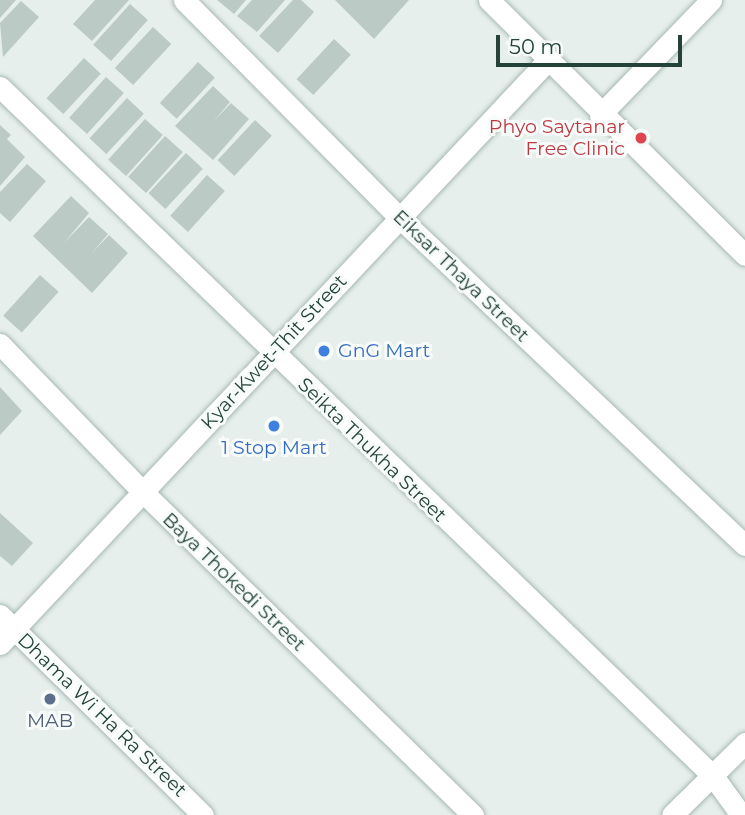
<!DOCTYPE html>
<html>
<head>
<meta charset="utf-8">
<style>
	body { margin:0 }
	#map { position:relative; width:745px; height:815px; overflow:hidden; background:#e6efeb; font-family:Montserrat,sans-serif }
	div>[style] { position:absolute }
	.building>* { inset:0; background:#bbcac4; transform-origin:0 0 }
	.roads { filter:drop-shadow(0 0 2px #a8b8b2) drop-shadow(0 0 2px #a8b8b2) }
	.minor>* { height:21px; margin:-10.5px; padding:0 10.5px; transform-origin:10.5px; border-radius:10.5px; background:#fff }
	.dots>* { width:19px; height:19px; translate:-50% -50%; box-sizing:border-box; border:4px solid #f7fbf9; border-radius:50% }
	span { translate:-50% -50%; white-space:nowrap; text-align:center; line-height:1.15; -webkit-text-stroke:6px #f7fbf9; paint-order:stroke }
	.health-label { font-size:19px; color:#be3a42 }
	.right { translate:-100% -50%; text-align:right }
	.street-label { font-size:19px; color:#24423a }
	.shop-label { font-size:19px; color:#366cbe }
	.left { translate:0 -50%; text-align:left }
	.service-label { font-size:19px; color:#4e5e75 }
	.scale { position:absolute; left:496px; top:35px; width:186px; height:32px; box-sizing:border-box; border:4px solid #24423a; border-top:0; padding-left:9px; font-size:21px; line-height:24px; white-space:nowrap; color:#24423a; -webkit-text-stroke:5px #f7fbf9; paint-order:stroke }
</style>
</head>
<body>
<div id="map">
	<div class="building">
		<div style="clip-path:polygon(0 0,16px 0,0 18px)"></div>
		<div style="clip-path:polygon(95px 0,129px 0,92px 41px,73px 24px)"></div>
		<div style="clip-path:polygon(217px 0,246px 0,234px 14px)"></div>
		<div style="clip-path:polygon(252px 0,285px 0,257px 32px,237px 16px)"></div>
		<div style="clip-path:polygon(293px 0,301px 0,314px 12px,278px 53px,259px 36px)"></div>
		<div style="clip-path:polygon(335px 0,409px 0,374px 39px)"></div>
		<div style="clip-path:polygon(21px 1px,39px 17px,3px 57px,0 23px)"></div>
		<div style="left:130px;top:4px;width:24px;height:55px;rotate:42deg"></div>
		<div style="left:153px;top:27px;width:25px;height:56px;rotate:43deg"></div>
		<div style="left:334px;top:39px;width:23px;height:55px;rotate:43deg"></div>
		<div style="left:84px;top:58px;width:23px;height:55px;rotate:43deg"></div>
		<div style="left:198px;top:62px;width:23px;height:56px;rotate:43deg"></div>
		<div style="left:106px;top:77px;width:24px;height:55px;rotate:42deg"></div>
		<div style="clip-path:polygon(213px 86px,230px 102px,213px 122px,231px 103px,249px 119px,213px 160px,175px 126px)"></div>
		<div style="left:127px;top:98px;width:23px;height:55px;rotate:43deg"></div>
		<div style="left:145px;top:119px;width:24px;height:55px;rotate:42deg"></div>
		<div style="left:255px;top:120px;width:23px;height:55px;rotate:43deg"></div>
		<div style="clip-path:polygon(0 125px,11px 135px,7px 139px,25px 157px,0 186px)"></div>
		<div style="left:165px;top:136px;width:24px;height:55px;rotate:42deg"></div>
		<div style="left:186px;top:153px;width:23px;height:55px;rotate:43deg"></div>
		<div style="clip-path:polygon(27px 164px,46px 181px,10px 222px,0 213px,0 192px)"></div>
		<div style="left:207px;top:175px;width:24px;height:55px;rotate:42deg"></div>
		<div style="clip-path:polygon(71px 196px,89px 213px,64px 243px,89px 217px,108px 234px,91px 254px,109px 235px,128px 253px,92px 293px,33px 236px)"></div>
		<div style="left:40px;top:275px;width:25px;height:55px;rotate:42deg"></div>
		<div style="clip-path:polygon(0 387px,22px 411px,0 435px)"></div>
		<div style="clip-path:polygon(0 513px,33px 543px,12px 566px,0 556px)"></div>
	</div>
	<div class="roads">
		<div class="minor">
			<div style="left:184px;top:0;width:307px;rotate:45.3deg"></div>
			<div style="left:400px;top:218px;width:475px;rotate:43.5deg"></div>
			<div style="left:489px;top:0;width:361px;rotate:44.9deg"></div>
			<div style="left:0;top:87px;width:992px;rotate:44.02deg"></div>
			<div style="left:713px;top:776px;width:48px;rotate:54.3deg"></div>
			<div style="left:600px;top:115px;width:160px;rotate:-46deg"></div>
			<div style="left:0;top:344px;width:206px;rotate:46deg"></div>
			<div style="left:143px;top:492px;width:462px;rotate:44.4deg"></div>
			<div style="left:0;top:615px;width:285px;rotate:44.6deg"></div>
			<div style="left:0;top:644px;width:801px;rotate:-46.82deg"></div>
			<div style="left:672px;top:815px;width:103px;rotate:-44.6deg"></div>
		</div>
	</div>
	<div class="dots">
		<div style="left:641px;top:138px;background:#e0444e"></div>
		<div style="left:324px;top:351px;background:#3f7fe0"></div>
		<div style="left:274px;top:426px;background:#3f7fe0"></div>
		<div style="left:50px;top:699px;background:#5c6f8a"></div>
	</div>
	<div class="health-label">
		<span class="right" style="left:625px;top:138px">Phyo Saytanar<br>Free Clinic</span>
	</div>
	<div class="street-label">
		<span style="left:461px;top:276px;rotate:44deg">Eiksar Thaya Street</span>
		<span style="left:274px;top:352px;rotate:-47deg">Kyar-Kwet-Thit Street</span>
		<span style="left:372px;top:450px;rotate:44deg">Seikta Thukha Street</span>
		<span style="left:234px;top:582px;rotate:44deg">Baya Thokedi Street</span>
		<span style="left:102px;top:715px;rotate:44deg">Dhama Wi Ha Ra Street</span>
	</div>
	<div class="shop-label">
		<span class="left" style="left:338px;top:351px">GnG Mart</span>
		<span style="left:274px;top:448px">1 Stop Mart</span>
	</div>
	<div class="service-label">
		<span style="left:50px;top:721px">MAB</span>
	</div>
	<div class="scale">50 m</div>
</div>
</body>
</html>
